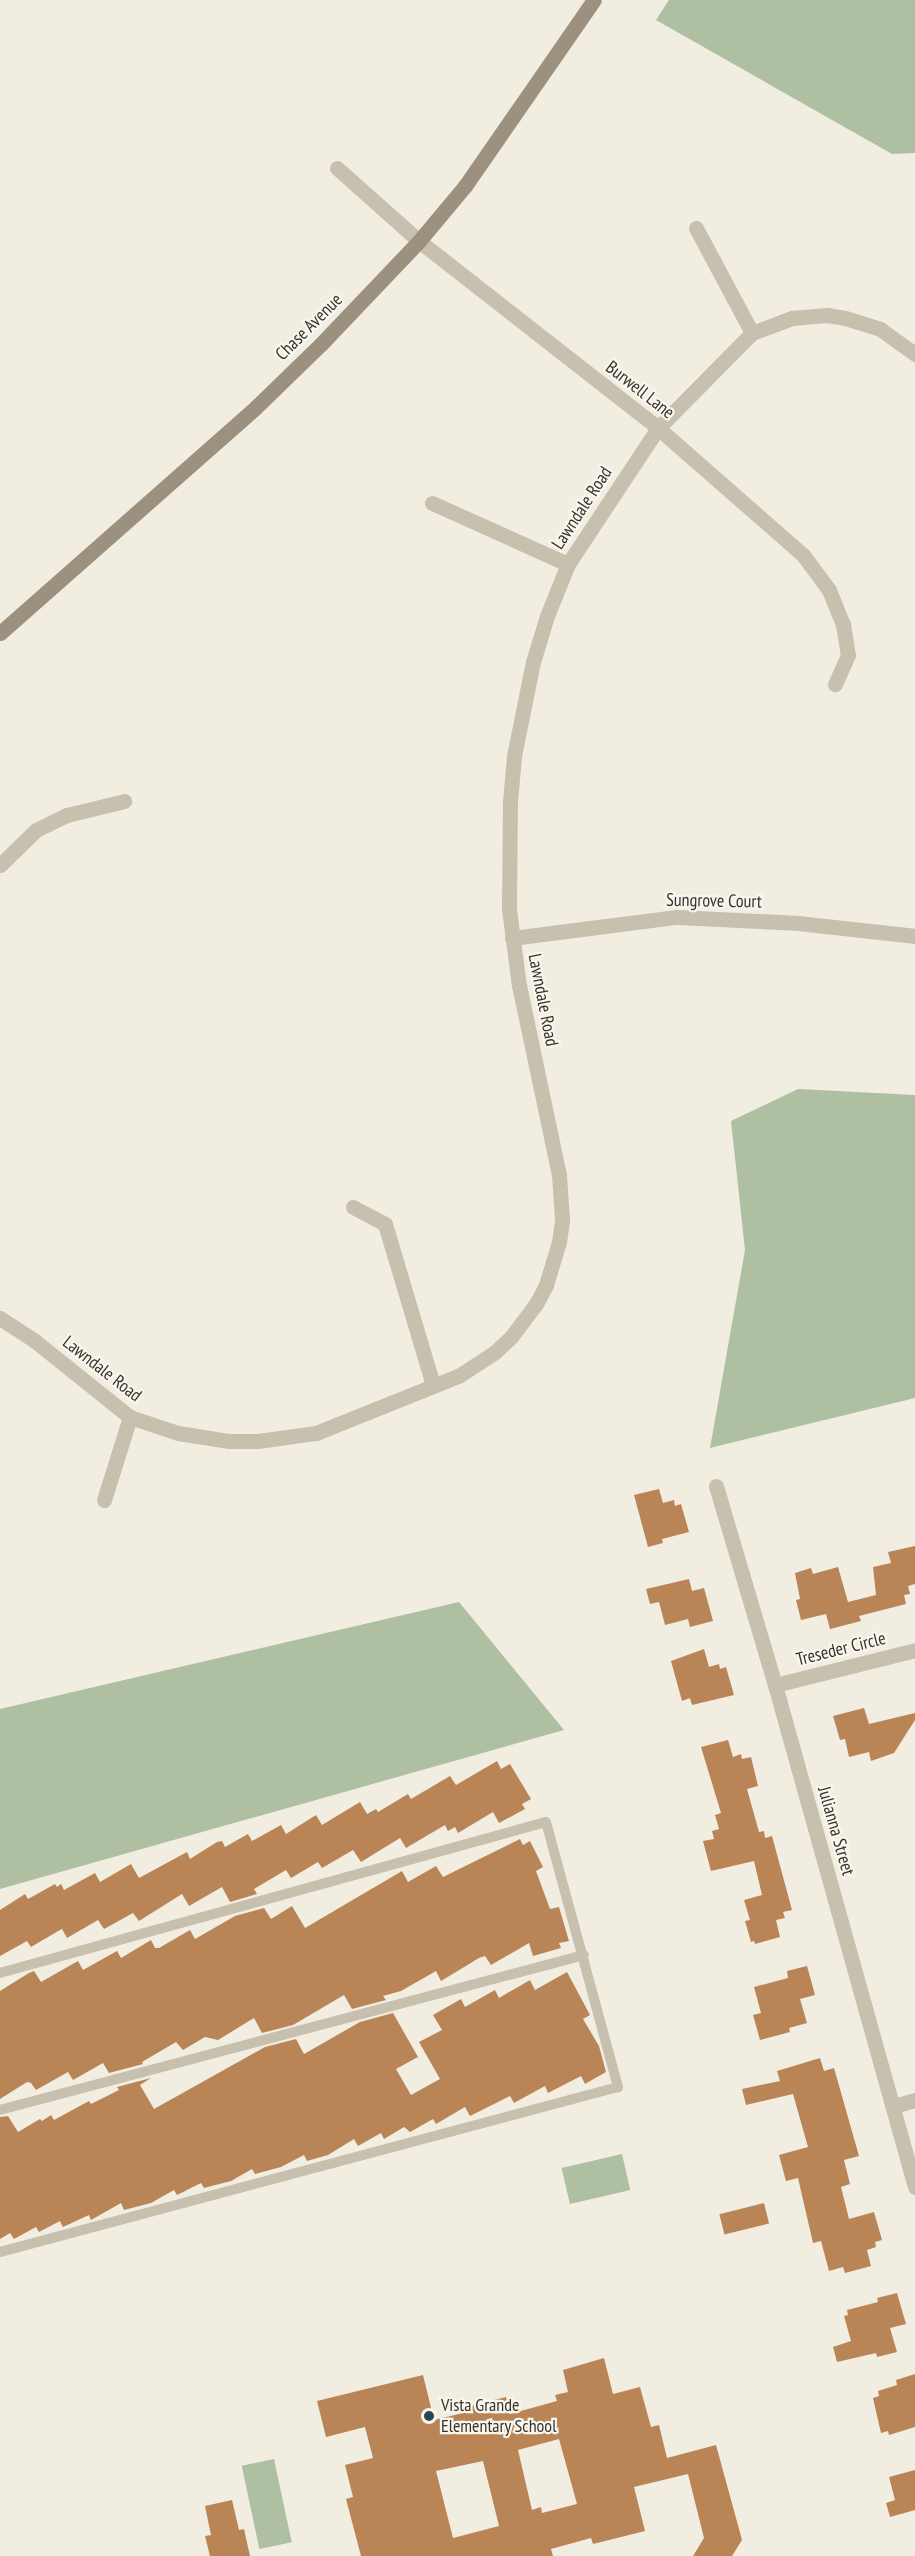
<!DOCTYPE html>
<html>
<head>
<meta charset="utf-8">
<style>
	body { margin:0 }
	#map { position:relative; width:915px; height:2556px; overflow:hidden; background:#f1ede1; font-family:"PT Sans Narrow",sans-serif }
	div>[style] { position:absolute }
	.green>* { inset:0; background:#afbfa2; transform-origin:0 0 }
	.building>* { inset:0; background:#b98557; transform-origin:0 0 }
	.lane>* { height:10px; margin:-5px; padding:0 5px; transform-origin:5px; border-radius:5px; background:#c8c0ae }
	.street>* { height:15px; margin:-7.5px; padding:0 7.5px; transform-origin:7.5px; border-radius:7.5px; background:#c8c0ae }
	.secondary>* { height:15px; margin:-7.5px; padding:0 7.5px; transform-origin:7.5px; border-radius:7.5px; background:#9c907f }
	.dots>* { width:16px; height:16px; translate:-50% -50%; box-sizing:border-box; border:3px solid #f9f6ed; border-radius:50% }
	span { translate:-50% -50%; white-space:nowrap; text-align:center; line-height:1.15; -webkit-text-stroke:4.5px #f9f6ed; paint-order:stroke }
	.street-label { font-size:18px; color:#38322c }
	.poi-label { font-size:18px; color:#38322c }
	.left { translate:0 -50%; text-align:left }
</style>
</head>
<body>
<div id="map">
	<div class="green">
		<div style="clip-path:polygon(669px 0,915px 0,915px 153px,892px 154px,656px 20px)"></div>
		<div style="clip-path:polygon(798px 1089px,915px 1095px,915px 1398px,710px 1448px,745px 1250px,731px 1121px)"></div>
		<div style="clip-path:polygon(459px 1602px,564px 1730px,0 1889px,0 1709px)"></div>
		<div style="left:622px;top:2154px;width:37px;height:62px;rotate:77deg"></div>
		<div style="left:274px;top:2459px;width:85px;height:33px;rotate:78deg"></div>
	</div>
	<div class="building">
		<div style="clip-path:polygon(659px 1489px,663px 1503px,674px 1500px,675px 1506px,681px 1504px,689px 1532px,662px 1539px,663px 1543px,648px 1547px,634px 1495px)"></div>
		<div style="clip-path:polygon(915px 1546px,915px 1584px,908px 1586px,910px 1594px,904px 1595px,906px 1604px,859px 1616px,861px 1621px,830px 1629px,826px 1614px,801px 1620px,796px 1600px,800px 1599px,795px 1573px,811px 1568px,813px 1574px,838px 1567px,848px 1602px,876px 1595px,873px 1567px,891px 1563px,888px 1552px)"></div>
		<div style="clip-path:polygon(689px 1579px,692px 1591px,704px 1588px,713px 1621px,690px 1627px,688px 1619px,665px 1625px,659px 1602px,650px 1604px,646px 1589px)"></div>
		<div style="clip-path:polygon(704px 1649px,709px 1667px,719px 1664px,720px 1669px,726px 1667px,734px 1695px,692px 1705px,690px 1698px,682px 1701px,671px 1661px)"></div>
		<div style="clip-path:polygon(864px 1708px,869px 1724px,915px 1713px,915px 1720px,894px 1753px,871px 1761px,869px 1752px,849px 1757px,845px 1739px,840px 1740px,833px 1716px)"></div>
		<div style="clip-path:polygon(728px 1740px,733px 1757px,741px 1754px,742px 1759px,751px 1757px,758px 1786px,747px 1789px,759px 1832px,764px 1831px,765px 1838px,772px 1836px,792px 1910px,783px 1912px,785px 1918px,776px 1920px,780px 1937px,755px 1944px,754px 1941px,751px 1942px,745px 1921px,750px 1920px,744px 1900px,762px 1895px,754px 1861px,711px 1871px,703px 1841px,714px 1839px,712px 1831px,719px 1829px,715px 1815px,721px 1813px,701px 1747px)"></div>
		<div style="clip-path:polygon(497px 1761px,501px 1769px,510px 1764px,531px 1799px,522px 1804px,525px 1809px,499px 1823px,493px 1812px,458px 1833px,455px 1827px,448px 1831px,445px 1825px,406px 1848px,400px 1838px,361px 1862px,353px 1850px,322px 1868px,318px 1862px,291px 1878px,286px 1870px,254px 1889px,257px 1894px,230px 1902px,222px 1887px,189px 1906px,182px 1894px,139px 1921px,133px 1913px,104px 1929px,98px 1920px,67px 1938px,62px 1929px,60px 1930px,31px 1947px,27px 1941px,0 1956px,0 1910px,25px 1894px,28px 1899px,55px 1884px,57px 1887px,61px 1884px,64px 1890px,95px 1873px,100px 1882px,131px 1864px,139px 1878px,187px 1852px,190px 1859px,217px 1842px,222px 1841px,225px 1847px,248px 1834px,252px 1841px,281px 1825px,286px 1834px,316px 1815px,322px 1825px,360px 1802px,367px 1814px,376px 1809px,378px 1812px,408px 1794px,411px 1799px,450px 1776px,456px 1785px)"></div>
		<div style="clip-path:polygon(520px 1839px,523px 1845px,530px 1841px,543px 1867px,536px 1871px,550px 1909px,559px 1907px,569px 1941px,559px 1943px,561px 1948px,533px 1956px,529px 1943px,491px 1965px,485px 1956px,479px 1958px,441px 1981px,436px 1971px,401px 1991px,383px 1996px,386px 2000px,352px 2009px,344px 1995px,293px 2025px,262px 2033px,254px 2018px,218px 2040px,205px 2037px,183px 2050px,176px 2042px,142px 2062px,143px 2064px,109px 2073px,103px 2063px,73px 2080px,68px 2072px,36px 2090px,31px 2083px,27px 2082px,0 2099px,0 1991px,29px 1973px,34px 1971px,41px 1982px,78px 1961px,83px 1970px,117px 1951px,121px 1958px,151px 1940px,155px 1948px,159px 1948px,190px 1930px,195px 1939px,235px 1916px,264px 1908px,271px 1919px,292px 1906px,305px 1928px,402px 1871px,408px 1882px,436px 1866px,443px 1877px)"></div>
		<div style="clip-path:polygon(807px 1966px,815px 1995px,800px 1999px,807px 2023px,789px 2028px,790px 2032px,760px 2040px,753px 2015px,761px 2013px,754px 1987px,788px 1978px,787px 1971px)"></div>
		<div style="clip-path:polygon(567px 1972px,590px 2015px,583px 2019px,599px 2046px,606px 2072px,585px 2084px,581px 2076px,548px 2093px,545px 2086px,514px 2103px,510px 2096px,470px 2116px,465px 2107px,436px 2124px,433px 2119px,410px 2132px,404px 2127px,384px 2139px,381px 2133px,358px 2146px,354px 2139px,328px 2155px,307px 2161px,304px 2155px,281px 2167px,255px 2174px,252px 2169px,231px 2181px,204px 2188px,201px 2183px,177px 2195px,174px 2190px,151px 2203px,124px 2210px,121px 2203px,91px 2220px,89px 2215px,63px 2227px,60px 2221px,39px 2232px,36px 2227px,14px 2239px,10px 2233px,0 2239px,0 2117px,8px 2116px,18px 2132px,40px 2119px,42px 2121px,51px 2115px,54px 2120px,89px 2101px,91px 2104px,119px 2090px,117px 2087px,151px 2078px,140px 2085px,154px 2109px,265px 2047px,296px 2039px,304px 2054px,360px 2022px,393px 2013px,418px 2057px,396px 2069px,411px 2095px,440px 2079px,419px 2042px,442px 2030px,433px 2015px,461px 1999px,465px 2007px,495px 1990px,499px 1998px,530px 1980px,535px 1990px)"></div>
		<div style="clip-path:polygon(820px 2058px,824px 2071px,834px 2068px,859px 2156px,844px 2160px,850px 2184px,841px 2187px,849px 2219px,874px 2212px,882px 2240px,875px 2242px,876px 2247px,867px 2250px,871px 2266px,845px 2273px,843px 2267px,829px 2271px,821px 2241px,813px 2243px,798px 2178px,786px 2181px,779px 2155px,808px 2147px,793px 2094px,746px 2105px,742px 2089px,780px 2081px,777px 2071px)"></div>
		<div style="left:764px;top:2203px;width:21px;height:46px;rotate:76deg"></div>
		<div style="clip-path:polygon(897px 2293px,906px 2324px,890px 2328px,897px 2352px,877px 2357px,876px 2353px,837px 2362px,833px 2347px,851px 2341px,844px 2316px,848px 2315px,847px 2310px,878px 2302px,877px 2298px)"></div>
		<div style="clip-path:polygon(evenodd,604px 2358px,613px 2394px,640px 2387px,651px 2427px,659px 2425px,667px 2458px,716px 2445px,742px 2540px,732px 2556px,693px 2556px,704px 2538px,688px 2474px,634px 2487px,645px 2531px,593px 2544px,591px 2538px,551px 2549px,553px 2556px,361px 2556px,346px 2499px,353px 2497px,345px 2465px,373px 2458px,365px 2427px,326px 2437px,317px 2401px,423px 2375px,434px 2420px,463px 2413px,462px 2408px,506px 2397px,510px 2414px,557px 2401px,555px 2395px,568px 2392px,563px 2370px,604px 2358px,559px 2439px,577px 2504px,542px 2513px,541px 2507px,532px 2510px,518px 2450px,559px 2439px,604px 2358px,483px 2461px,499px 2526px,453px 2538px,436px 2471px,483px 2461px)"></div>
		<div style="clip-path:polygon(915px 2374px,915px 2427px,889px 2435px,888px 2431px,881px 2433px,873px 2398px,879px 2396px,878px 2391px,897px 2385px,896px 2380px)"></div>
		<div style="clip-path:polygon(915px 2470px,915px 2510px,890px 2517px,886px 2503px,895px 2500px,889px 2477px)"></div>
		<div style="clip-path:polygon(232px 2500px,239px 2530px,244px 2529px,250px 2556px,210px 2556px,205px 2536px,211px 2535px,205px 2506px)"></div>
	</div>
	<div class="lane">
		<div style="left:0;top:1973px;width:566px;rotate:-15.46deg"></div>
		<div style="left:546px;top:1822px;width:275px;rotate:74.8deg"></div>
		<div style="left:618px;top:2087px;width:640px;rotate:165.05deg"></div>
		<div style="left:0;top:2110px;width:604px;rotate:-14.86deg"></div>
	</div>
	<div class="street">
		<div style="left:337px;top:168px;width:110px;rotate:41.7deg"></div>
		<div style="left:419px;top:241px;width:303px;rotate:38deg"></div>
		<div style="left:658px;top:428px;width:193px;rotate:41.2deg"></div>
		<div style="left:803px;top:555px;width:44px;rotate:53.4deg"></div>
		<div style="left:829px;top:590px;width:37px;rotate:68deg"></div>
		<div style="left:843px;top:624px;width:31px;rotate:81deg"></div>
		<div style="left:848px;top:655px;width:32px;rotate:114deg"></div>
		<div style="left:696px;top:228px;width:119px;rotate:61.9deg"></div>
		<div style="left:432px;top:503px;width:149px;rotate:24.2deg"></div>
		<div style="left:0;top:865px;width:50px;rotate:-44.2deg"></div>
		<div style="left:36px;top:830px;width:34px;rotate:-26deg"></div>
		<div style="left:67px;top:815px;width:59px;rotate:-13.8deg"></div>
		<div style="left:512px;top:938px;width:166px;rotate:-7.3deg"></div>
		<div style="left:677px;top:917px;width:121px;rotate:2.8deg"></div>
		<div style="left:798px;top:923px;width:118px;rotate:6.3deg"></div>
		<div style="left:353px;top:1207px;width:36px;rotate:28deg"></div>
		<div style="left:385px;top:1224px;width:168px;rotate:73.4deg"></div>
		<div style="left:0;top:1318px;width:42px;rotate:33.3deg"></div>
		<div style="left:35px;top:1341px;width:122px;rotate:38.7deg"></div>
		<div style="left:130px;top:1417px;width:51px;rotate:18.4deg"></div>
		<div style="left:178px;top:1433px;width:52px;rotate:8.9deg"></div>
		<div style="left:229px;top:1441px;width:29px"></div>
		<div style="left:258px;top:1441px;width:59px;rotate:-7.9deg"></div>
		<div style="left:316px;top:1433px;width:155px;rotate:-21.9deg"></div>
		<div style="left:460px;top:1375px;width:42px;rotate:-33.3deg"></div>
		<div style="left:495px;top:1352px;width:22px;rotate:-43deg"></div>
		<div style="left:511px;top:1337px;width:41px;rotate:-52.9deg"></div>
		<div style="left:536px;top:1304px;width:21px;rotate:-62deg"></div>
		<div style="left:546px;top:1285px;width:45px;rotate:-73.2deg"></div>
		<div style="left:559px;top:1242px;width:22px;rotate:-82deg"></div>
		<div style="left:562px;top:1220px;width:45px;rotate:-93.8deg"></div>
		<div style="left:559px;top:1175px;width:193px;rotate:-101.9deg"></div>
		<div style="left:519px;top:986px;width:78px;rotate:-97.4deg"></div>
		<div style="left:509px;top:909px;width:107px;rotate:-89.5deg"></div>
		<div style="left:510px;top:802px;width:46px;rotate:-85deg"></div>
		<div style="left:514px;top:756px;width:96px;rotate:-78.6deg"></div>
		<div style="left:533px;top:662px;width:48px;rotate:-73.1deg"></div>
		<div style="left:547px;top:616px;width:56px;rotate:-68deg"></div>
		<div style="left:568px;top:564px;width:163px;rotate:-56.5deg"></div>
		<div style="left:658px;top:428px;width:134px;rotate:-45.3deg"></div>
		<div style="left:752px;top:333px;width:43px;rotate:-20.6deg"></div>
		<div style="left:792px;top:318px;width:35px;rotate:-5deg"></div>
		<div style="left:827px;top:315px;width:18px;rotate:9deg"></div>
		<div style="left:845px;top:318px;width:37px;rotate:17deg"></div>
		<div style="left:880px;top:329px;width:43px;rotate:35.5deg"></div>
		<div style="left:716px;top:1486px;width:208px;rotate:73.5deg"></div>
		<div style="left:775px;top:1685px;width:521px;rotate:74.42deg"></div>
		<div style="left:104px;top:1500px;width:87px;rotate:-72.6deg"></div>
		<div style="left:775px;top:1685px;width:144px;rotate:-14deg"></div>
		<div style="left:893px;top:2106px;width:23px;rotate:-15deg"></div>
	</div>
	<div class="secondary">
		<div style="left:0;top:633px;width:341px;rotate:-41.4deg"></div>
		<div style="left:256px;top:407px;width:91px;rotate:-44.1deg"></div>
		<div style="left:321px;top:344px;width:142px;rotate:-46.4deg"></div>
		<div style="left:419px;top:241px;width:72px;rotate:-50.1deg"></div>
		<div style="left:465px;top:186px;width:226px;rotate:-55.3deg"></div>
	</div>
	<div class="dots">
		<div style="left:429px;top:2416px;background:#254755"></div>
	</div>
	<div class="street-label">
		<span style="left:309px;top:327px;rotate:-45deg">Chase Avenue</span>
		<span style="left:640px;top:390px;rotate:38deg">Burwell Lane</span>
		<span style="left:582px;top:508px;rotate:-57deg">Lawndale Road</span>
		<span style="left:714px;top:901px;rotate:1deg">Sungrove Court</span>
		<span style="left:543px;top:1000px;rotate:79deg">Lawndale Road</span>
		<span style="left:102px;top:1369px;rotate:38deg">Lawndale Road</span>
		<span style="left:841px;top:1649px;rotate:-14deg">Treseder Circle</span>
		<span style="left:836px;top:1831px;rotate:74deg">Julianna Street</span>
	</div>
	<div class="poi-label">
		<span class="left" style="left:441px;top:2416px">Vista Grande<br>Elementary School</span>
	</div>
</div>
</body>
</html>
